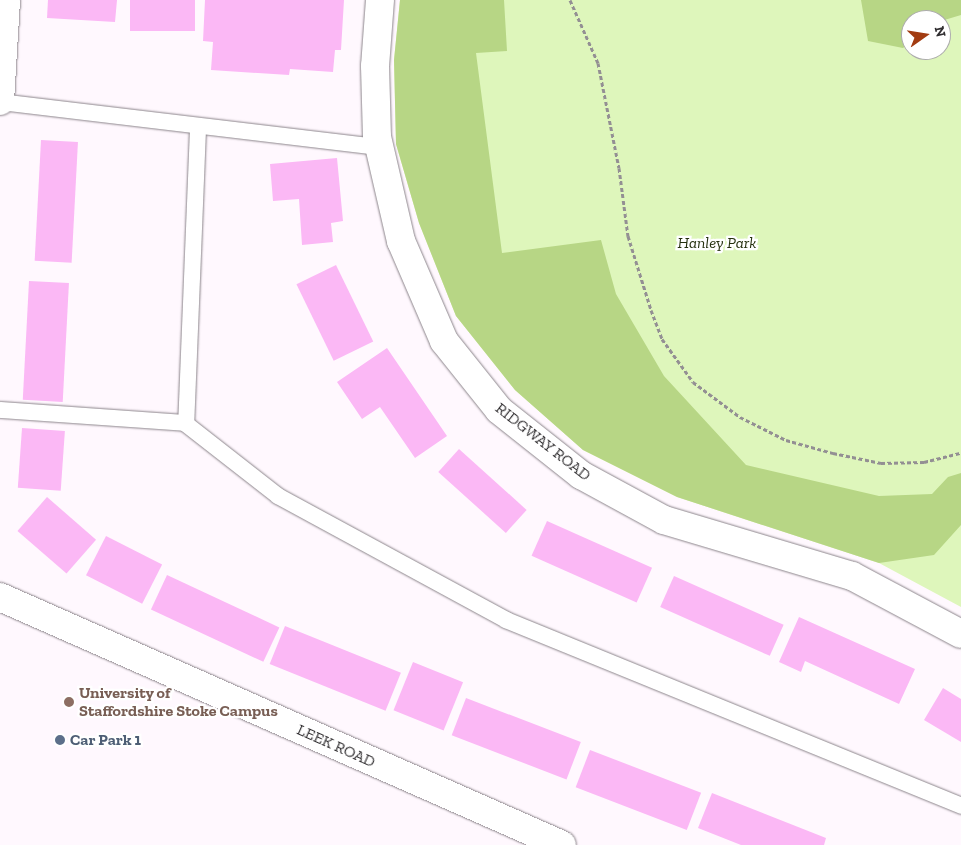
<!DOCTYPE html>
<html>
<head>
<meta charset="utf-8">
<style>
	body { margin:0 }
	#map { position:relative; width:961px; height:845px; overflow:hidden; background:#fff8fe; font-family:"Zilla Slab",serif }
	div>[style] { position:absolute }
	.green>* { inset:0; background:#def6bb }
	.forest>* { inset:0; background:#b7d685 }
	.building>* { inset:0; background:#fbb8f5; transform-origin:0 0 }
	.path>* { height:3px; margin-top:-1.5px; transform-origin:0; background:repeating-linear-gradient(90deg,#938f93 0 4px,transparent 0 6.5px) }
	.roads { filter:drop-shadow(0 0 1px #8c858b) drop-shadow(0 0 1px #8c858b) }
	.service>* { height:16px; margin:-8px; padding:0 8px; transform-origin:8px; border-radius:8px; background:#fff }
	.minor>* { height:28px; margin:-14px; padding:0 14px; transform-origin:14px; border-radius:14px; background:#fff }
	.trunk>* { height:28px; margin:-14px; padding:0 14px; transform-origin:14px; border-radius:14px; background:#fff }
	.dots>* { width:14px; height:14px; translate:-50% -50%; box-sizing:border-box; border:2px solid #fff; border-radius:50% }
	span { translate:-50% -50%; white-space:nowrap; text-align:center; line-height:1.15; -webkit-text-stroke:4.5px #fff; paint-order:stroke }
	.park-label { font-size:16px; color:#25300e; font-style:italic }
	.street-label { font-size:16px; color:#302e30 }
	.education-label { font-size:16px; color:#785e54; font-weight:700 }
	.left { translate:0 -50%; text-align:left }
	.service-label { font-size:16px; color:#4e5e75; font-weight:700 }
	.north { position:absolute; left:901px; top:10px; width:50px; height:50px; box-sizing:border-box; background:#fff; border:1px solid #acabac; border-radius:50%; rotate:77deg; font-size:14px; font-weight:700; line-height:20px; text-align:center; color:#302e30 }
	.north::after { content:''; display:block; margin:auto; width:18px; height:22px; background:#a23c12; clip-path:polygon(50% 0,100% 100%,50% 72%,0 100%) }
</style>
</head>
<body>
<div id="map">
	<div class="green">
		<div style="clip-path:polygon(evenodd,400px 0,961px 0,961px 607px,879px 563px,677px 497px,583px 450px,515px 390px,456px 316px,419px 223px,396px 144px,394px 60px,400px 0,911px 20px,941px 20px,941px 50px,911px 50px,911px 20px)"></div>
	</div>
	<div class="forest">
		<div style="clip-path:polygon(400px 0,504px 0,507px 51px,476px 53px,502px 253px,601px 240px,616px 294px,664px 376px,746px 465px,879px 496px,932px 494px,948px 477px,961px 473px,961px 525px,934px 555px,879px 563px,677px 497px,583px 450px,515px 390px,456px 316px,419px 223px,396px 144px,394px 60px)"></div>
		<div style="clip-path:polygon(861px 0,961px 0,961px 15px,941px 21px,911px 20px,911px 42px,903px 48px,868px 41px)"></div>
	</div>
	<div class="building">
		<div style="clip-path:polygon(48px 0,117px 0,115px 22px,47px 18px)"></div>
		<div style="left:130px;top:0;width:65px;height:31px"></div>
		<div style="clip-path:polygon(205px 0,344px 0,341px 50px,335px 50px,333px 72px,290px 69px,289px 75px,211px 70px,213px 42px,203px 41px)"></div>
		<div style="left:41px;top:140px;width:37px;height:121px;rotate:3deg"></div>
		<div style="clip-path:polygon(337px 158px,343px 221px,331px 223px,333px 242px,302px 245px,299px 199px,273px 201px,270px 164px)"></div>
		<div style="left:336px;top:265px;width:85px;height:44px;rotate:64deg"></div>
		<div style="left:29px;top:281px;width:40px;height:119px;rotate:3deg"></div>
		<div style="clip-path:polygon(387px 348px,447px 436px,415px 458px,380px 407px,362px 419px,337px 382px)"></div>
		<div style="left:22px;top:428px;width:43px;height:60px;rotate:4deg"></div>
		<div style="left:459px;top:449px;width:91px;height:31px;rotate:42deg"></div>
		<div style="left:47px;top:497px;width:65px;height:45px;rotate:41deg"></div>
		<div style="left:547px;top:521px;width:115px;height:38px;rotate:24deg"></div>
		<div style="left:106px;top:536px;width:63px;height:44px;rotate:27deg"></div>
		<div style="left:167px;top:575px;width:124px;height:38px;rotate:25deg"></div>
		<div style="left:674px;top:576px;width:120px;height:34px;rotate:24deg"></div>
		<div style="clip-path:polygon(799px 617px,915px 669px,899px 704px,805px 661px,801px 672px,779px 662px)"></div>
		<div style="left:285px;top:626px;width:125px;height:41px;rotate:22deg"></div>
		<div style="left:413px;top:662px;width:54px;height:52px;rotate:22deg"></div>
		<div style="clip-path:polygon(943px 688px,961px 699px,961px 742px,924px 720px)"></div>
		<div style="left:466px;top:698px;width:123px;height:40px;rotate:21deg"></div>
		<div style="left:590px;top:750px;width:119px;height:40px;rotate:21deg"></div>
		<div style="clip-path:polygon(712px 793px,826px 838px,824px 845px,741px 845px,698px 828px)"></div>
	</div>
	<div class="path">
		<div style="left:570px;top:0;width:69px;rotate:66deg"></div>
		<div style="left:598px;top:63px;width:107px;rotate:78.7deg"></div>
		<div style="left:619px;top:168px;width:69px;rotate:82.5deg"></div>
		<div style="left:628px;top:236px;width:77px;rotate:72.7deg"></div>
		<div style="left:651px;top:310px;width:31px;rotate:69deg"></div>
		<div style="left:662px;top:339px;width:53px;rotate:54.2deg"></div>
		<div style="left:693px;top:382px;width:59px;rotate:36.7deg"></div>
		<div style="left:740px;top:417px;width:51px;rotate:26.6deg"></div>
		<div style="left:786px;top:440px;width:49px;rotate:15.5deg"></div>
		<div style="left:833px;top:453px;width:49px;rotate:11.8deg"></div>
		<div style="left:881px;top:463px;width:43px;rotate:-1.3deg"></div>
		<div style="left:924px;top:462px;width:38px;rotate:-14deg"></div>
	</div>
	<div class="roads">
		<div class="service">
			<div style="left:0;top:102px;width:382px;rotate:6.8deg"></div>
			<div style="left:198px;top:129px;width:295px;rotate:92.3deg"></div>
			<div style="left:186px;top:424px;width:117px;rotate:38deg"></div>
			<div style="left:278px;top:496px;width:260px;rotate:28.5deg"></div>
			<div style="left:506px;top:620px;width:492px;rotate:22.2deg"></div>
			<div style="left:0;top:410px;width:184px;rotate:4deg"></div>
		</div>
		<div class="minor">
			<div style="left:380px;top:0;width:66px;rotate:94.3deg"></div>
			<div style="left:375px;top:66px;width:71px;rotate:88.4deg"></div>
			<div style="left:377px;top:137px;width:107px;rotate:77deg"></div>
			<div style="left:401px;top:241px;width:109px;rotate:66.7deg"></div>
			<div style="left:444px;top:341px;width:88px;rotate:51.4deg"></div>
			<div style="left:499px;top:410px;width:105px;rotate:38.4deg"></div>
			<div style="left:581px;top:475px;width:94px;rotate:28.5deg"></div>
			<div style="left:664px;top:520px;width:196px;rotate:16.6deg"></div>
			<div style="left:852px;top:576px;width:123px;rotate:28deg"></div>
			<div style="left:0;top:101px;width:101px;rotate:-86.6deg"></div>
		</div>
		<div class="trunk">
			<div style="left:0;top:597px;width:614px;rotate:23.81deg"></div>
		</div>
	</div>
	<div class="dots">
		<div style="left:69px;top:702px;background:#8d6e63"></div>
		<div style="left:60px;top:740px;background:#5c6f8a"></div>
	</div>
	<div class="park-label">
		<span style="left:717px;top:243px">Hanley Park</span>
	</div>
	<div class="street-label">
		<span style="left:543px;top:442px;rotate:38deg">RIDGWAY ROAD</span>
		<span style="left:336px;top:746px;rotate:24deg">LEEK ROAD</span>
	</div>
	<div class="education-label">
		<span class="left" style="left:79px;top:702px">University of<br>Staffordshire Stoke Campus</span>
	</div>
	<div class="service-label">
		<span class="left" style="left:70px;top:740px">Car Park 1</span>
	</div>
	<div class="north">N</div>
</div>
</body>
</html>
